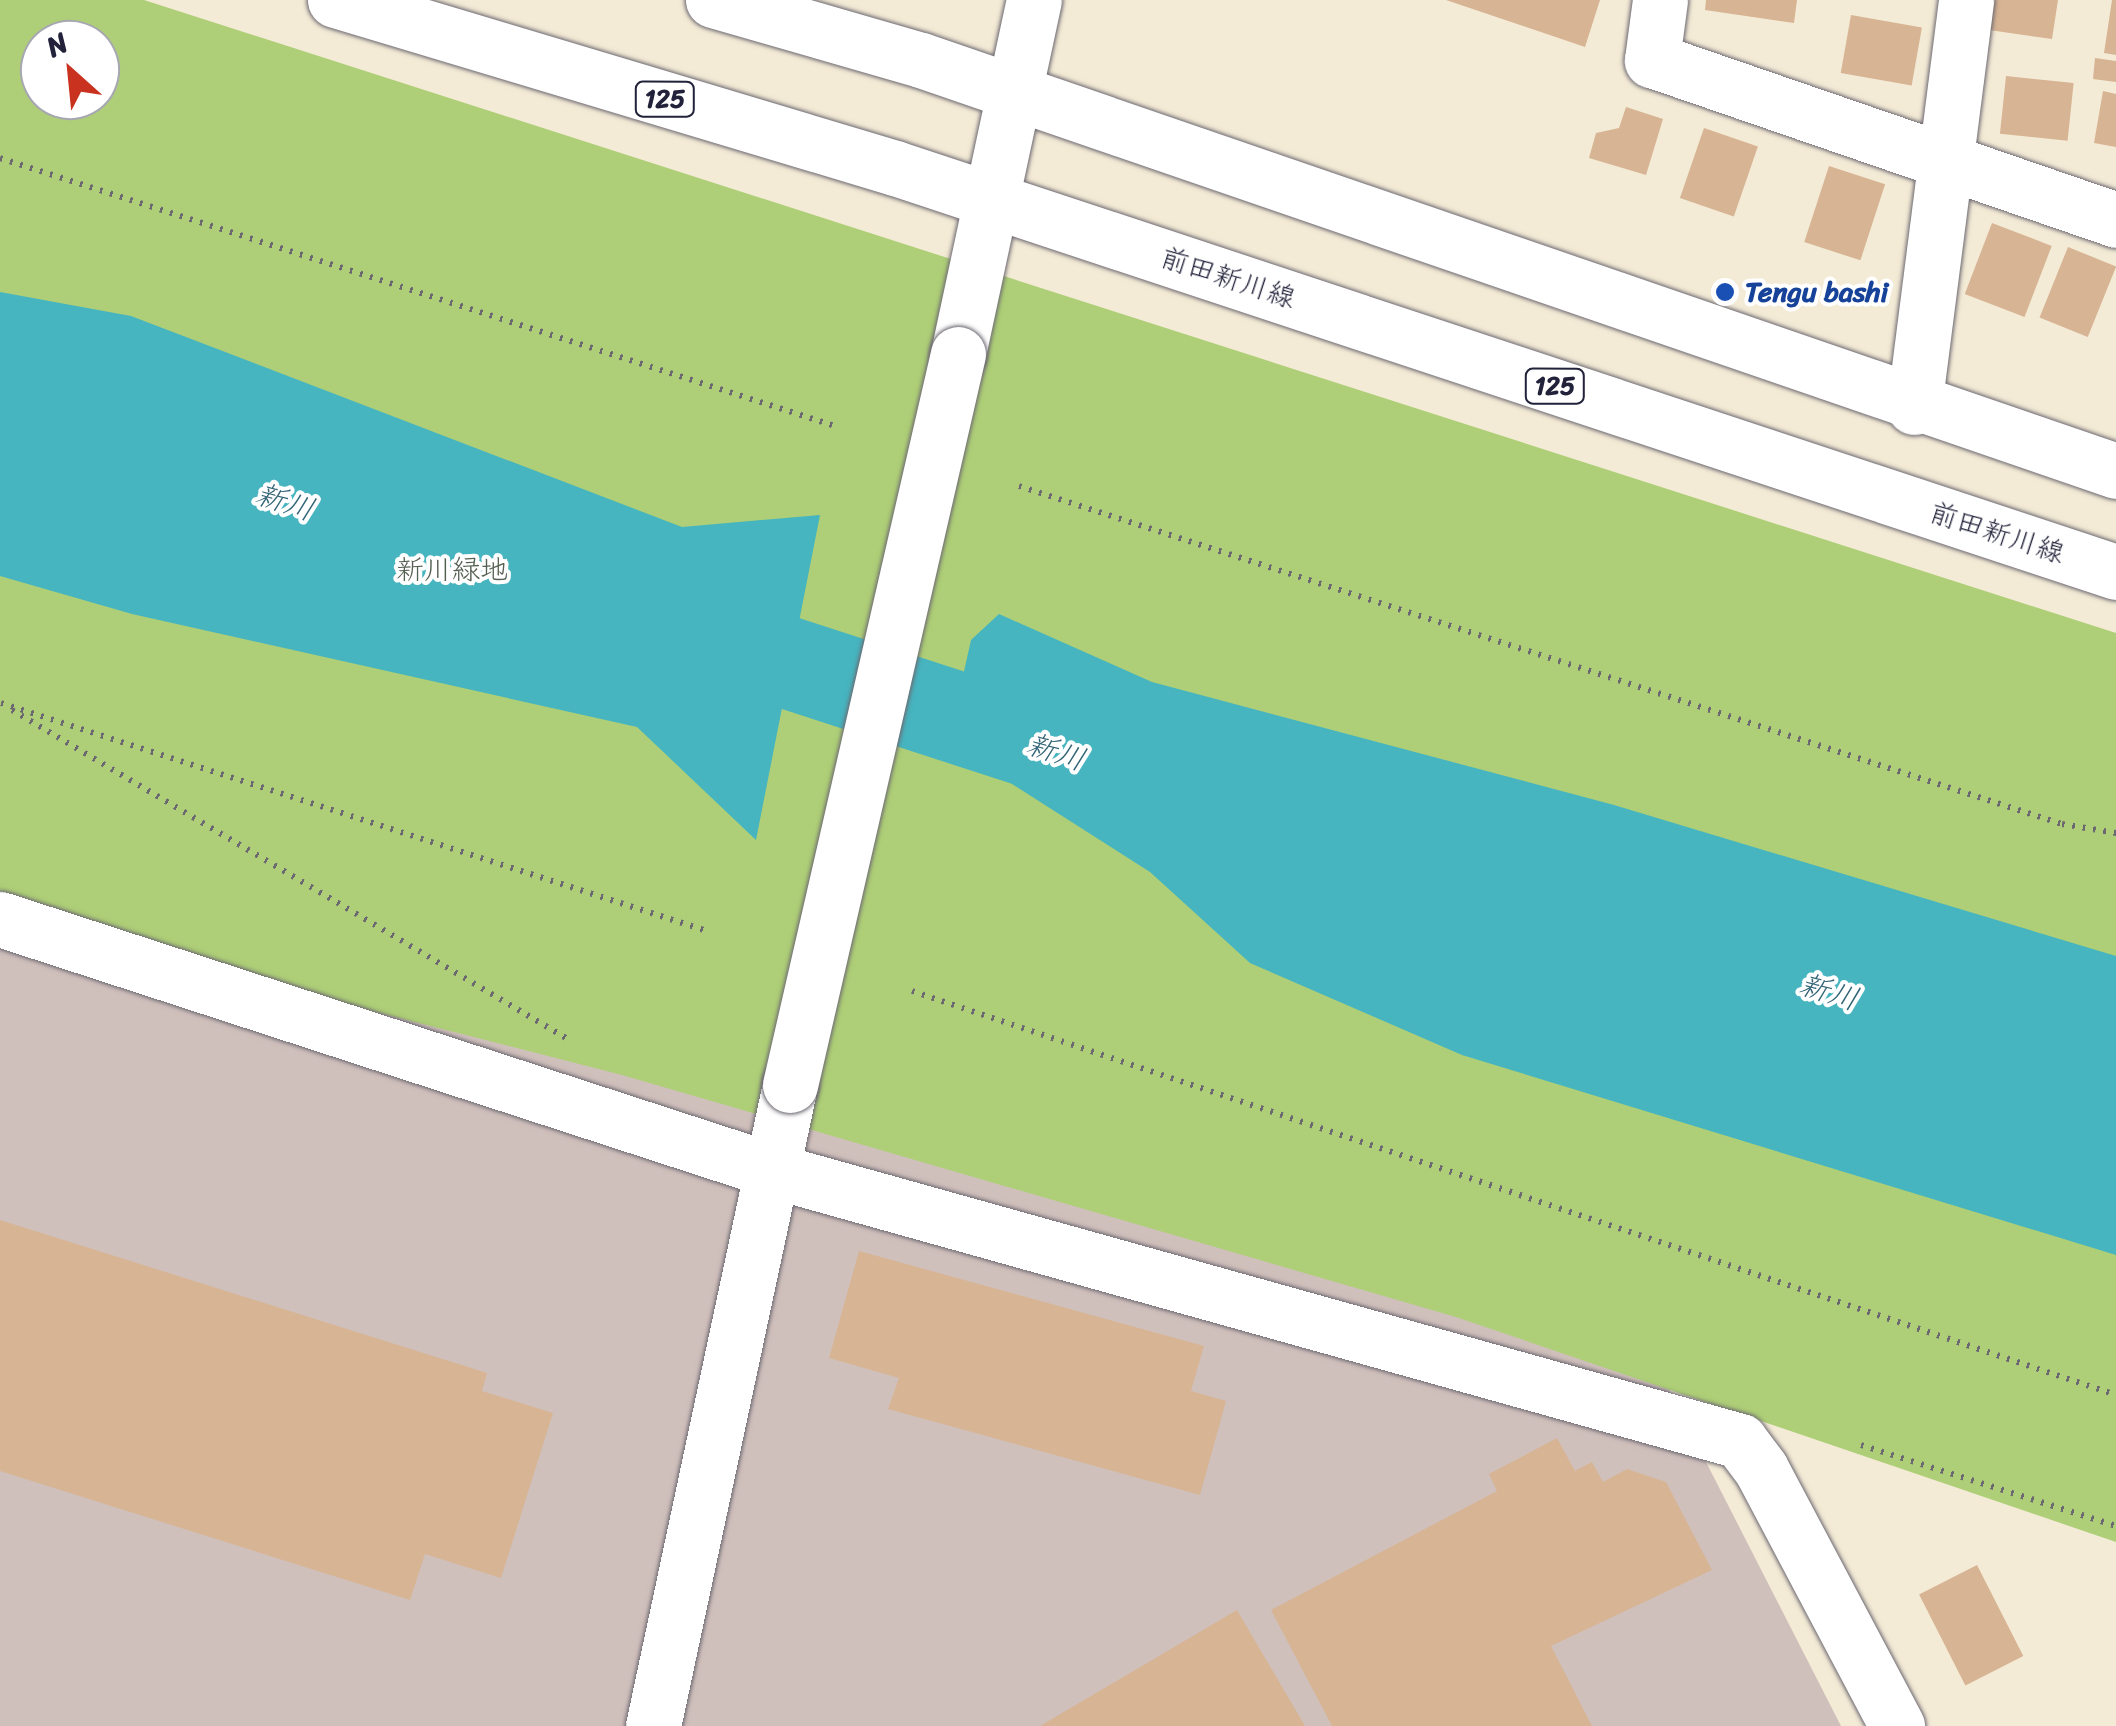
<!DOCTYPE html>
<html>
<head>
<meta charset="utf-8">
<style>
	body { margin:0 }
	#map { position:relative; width:2116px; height:1726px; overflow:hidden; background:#f4ebd6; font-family:Sriracha,"Klee One",sans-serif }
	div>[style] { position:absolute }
	.industrial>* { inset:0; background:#d0c0bc }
	.green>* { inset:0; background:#aecf77 }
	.water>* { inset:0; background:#46b5bf }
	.river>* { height:92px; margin:-46px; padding:0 46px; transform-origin:46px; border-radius:46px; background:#46b5bf }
	.building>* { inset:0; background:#d7b493; transform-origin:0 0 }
	.path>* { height:6px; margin-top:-3px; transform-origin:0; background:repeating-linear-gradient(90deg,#6c6871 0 2.5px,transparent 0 10.5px) }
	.roads { filter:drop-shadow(0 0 2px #6c6871) drop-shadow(0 0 2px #6c6871) }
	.minor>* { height:55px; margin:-27.5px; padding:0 27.5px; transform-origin:27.5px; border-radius:27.5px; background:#fff }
	.major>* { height:55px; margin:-27.5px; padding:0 27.5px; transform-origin:27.5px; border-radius:27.5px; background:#fff }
	.bridges { filter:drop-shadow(0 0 2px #6c6871) drop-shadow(0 0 2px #6c6871) }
	.minor-bridge>* { height:55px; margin:-27.5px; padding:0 27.5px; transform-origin:27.5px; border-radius:27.5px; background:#fff }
	.dots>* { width:28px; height:28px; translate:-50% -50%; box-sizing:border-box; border:5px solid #fff; border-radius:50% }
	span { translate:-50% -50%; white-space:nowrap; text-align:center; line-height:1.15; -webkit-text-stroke:8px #fff; paint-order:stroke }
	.shield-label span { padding:2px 8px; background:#fff; border:2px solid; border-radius:8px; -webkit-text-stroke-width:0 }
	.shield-label { font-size:25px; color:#22223b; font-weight:700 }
	.street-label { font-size:28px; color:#22223b }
	.transit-label { font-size:28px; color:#164399; font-weight:700 }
	.left { translate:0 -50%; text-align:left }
	.park-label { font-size:28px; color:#535f50 }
	.water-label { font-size:30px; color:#326476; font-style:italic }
	.north { position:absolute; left:20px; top:20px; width:100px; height:100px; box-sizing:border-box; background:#fff; border:2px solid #a7a7b1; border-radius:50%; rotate:333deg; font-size:28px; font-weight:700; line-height:40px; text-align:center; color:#22223b }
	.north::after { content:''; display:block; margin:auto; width:35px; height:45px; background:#c8321e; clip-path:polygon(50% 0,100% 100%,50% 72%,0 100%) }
</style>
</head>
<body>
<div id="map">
	<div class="industrial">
		<div style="clip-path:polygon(0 847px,1660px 1372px,1841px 1726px,0 1726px)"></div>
	</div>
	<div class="green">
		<div style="clip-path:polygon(evenodd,0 0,144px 0,2116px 633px,2116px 1542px,1456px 1317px,622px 1075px,0 916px,0 0,40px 40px,100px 40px,100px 100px,40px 100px,40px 40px)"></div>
	</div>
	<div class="water">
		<div style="clip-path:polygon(0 292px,131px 316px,682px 527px,820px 515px,756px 840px,637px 727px,132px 614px,0 576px)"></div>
		<div style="clip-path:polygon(999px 614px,1152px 682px,1614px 805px,2116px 956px,2116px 1255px,1462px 1055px,1250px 963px,1150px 872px,948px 743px,971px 640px)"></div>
	</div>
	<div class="river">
		<div style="left:672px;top:625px;width:424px;rotate:18deg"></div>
	</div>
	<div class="building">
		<div style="clip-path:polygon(1446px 0,1600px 0,1585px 47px)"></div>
		<div style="clip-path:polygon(1706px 0,1797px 0,1794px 23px,1705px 10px)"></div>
		<div style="clip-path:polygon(1993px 0,2058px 0,2052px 39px,1989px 30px)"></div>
		<div style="clip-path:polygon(2112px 0,2116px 0,2116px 55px,2104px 53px)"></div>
		<div style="left:1851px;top:15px;width:72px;height:59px;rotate:10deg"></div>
		<div style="clip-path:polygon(2095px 58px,2116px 61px,2116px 82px,2093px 79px)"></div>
		<div style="left:2006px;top:76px;width:68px;height:58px;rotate:6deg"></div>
		<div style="clip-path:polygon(2103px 91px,2116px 94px,2116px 147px,2094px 143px)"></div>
		<div style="clip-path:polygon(1626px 107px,1663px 119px,1646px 175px,1589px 158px,1596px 133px,1619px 128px)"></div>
		<div style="left:1704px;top:128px;width:57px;height:74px;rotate:19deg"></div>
		<div style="left:1829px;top:166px;width:59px;height:80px;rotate:18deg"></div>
		<div style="left:1992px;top:223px;width:64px;height:76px;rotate:21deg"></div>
		<div style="left:2068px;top:247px;width:52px;height:76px;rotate:22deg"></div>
		<div style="clip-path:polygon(0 1220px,487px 1373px,482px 1391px,553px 1413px,501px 1578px,425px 1554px,410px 1600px,0 1471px)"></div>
		<div style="clip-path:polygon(859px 1251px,1204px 1346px,1191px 1391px,1226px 1401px,1200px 1495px,888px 1409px,899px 1378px,829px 1358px)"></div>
		<div style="clip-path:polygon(1557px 1438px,1575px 1471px,1592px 1462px,1603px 1482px,1627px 1469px,1666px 1482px,1712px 1570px,1551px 1646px,1592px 1726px,1332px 1726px,1271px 1610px,1497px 1491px,1489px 1474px)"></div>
		<div style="left:1977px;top:1565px;width:102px;height:65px;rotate:63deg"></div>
		<div style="clip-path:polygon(1237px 1610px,1305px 1726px,1040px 1726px)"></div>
	</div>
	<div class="path">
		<div style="left:0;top:158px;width:874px;rotate:17.79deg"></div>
		<div style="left:1019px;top:486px;width:1096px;rotate:17.96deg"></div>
		<div style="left:2062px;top:824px;width:55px;rotate:9.5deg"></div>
		<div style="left:1px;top:703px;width:739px;rotate:17.9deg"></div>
		<div style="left:12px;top:710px;width:644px;rotate:30.63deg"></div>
		<div style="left:912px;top:991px;width:1270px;rotate:18.55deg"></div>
		<div style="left:1861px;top:1445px;width:268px;rotate:17.6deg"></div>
	</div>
	<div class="roads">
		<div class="minor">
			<div style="left:1660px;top:0;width:61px;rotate:97.6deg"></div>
			<div style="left:1652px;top:60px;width:491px;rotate:19deg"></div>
			<div style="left:958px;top:354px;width:362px;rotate:-77.9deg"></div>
			<div style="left:1914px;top:407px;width:410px;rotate:-82.7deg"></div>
			<div style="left:0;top:919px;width:811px;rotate:18.03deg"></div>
			<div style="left:771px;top:1170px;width:1006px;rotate:15.62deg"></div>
			<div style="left:1740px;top:1441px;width:35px;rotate:53deg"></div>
			<div style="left:1761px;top:1469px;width:291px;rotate:62.1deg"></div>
			<div style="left:653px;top:1726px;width:655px;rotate:-77.94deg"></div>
		</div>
		<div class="major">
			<div style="left:335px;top:0;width:585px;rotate:16.7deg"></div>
			<div style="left:895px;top:168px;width:1286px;rotate:18.31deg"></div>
			<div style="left:713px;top:0;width:216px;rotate:16.1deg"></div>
			<div style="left:921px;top:60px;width:1264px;rotate:18.98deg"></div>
		</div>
	</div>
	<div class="bridges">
		<div class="minor-bridge">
			<div style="left:790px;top:1085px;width:750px;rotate:-77.06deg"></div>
		</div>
	</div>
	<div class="dots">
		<div style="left:1725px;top:292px;background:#1a4fb4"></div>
	</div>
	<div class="shield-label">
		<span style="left:665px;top:99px">125</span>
		<span style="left:1555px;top:386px">125</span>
	</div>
	<div class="street-label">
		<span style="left:1228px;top:278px;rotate:18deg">前田新川線</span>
		<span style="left:1997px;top:533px;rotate:18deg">前田新川線</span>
	</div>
	<div class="transit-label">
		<span class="left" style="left:1745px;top:292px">Tengu bashi</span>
	</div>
	<div class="park-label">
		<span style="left:452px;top:570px">新川緑地</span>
	</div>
	<div class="water-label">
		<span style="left:285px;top:502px;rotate:18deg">新川</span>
		<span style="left:1056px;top:752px;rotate:18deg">新川</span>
		<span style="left:1829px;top:992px;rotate:17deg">新川</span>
	</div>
	<div class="north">N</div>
</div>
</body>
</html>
